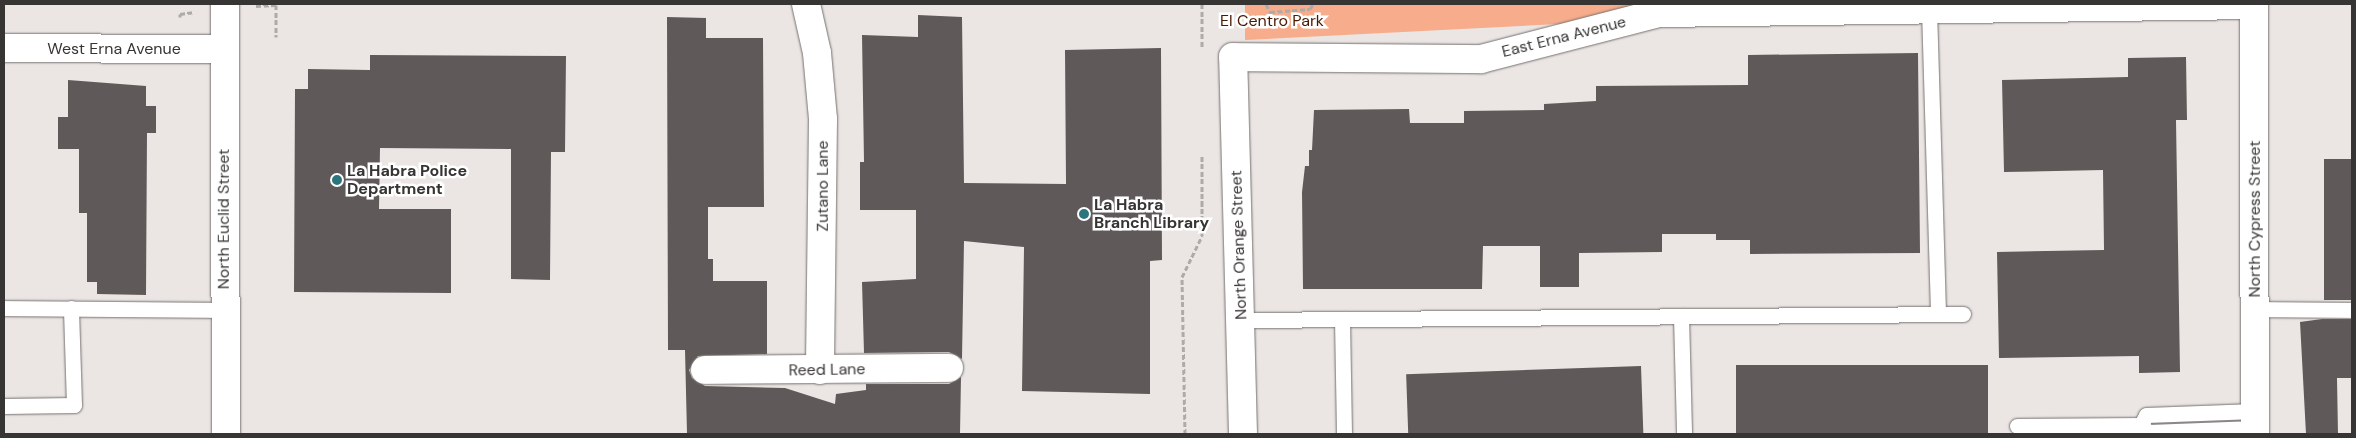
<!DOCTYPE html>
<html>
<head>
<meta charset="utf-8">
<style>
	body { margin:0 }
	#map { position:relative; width:2356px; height:438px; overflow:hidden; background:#ebe6e4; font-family:"DM Sans",sans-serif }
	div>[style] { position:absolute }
	.green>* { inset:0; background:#f7ac8c }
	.building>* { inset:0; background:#5f5a59; transform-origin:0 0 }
	.path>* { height:3px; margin-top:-1.5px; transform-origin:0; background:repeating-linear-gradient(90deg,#aeaaa8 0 5px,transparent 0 7.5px) }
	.roads { filter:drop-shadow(0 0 1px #75716f) drop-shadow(0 0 1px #75716f) }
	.lane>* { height:15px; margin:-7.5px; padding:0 7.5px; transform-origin:7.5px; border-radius:7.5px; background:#fff }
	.street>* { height:28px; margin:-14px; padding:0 14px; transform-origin:14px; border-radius:14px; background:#fff }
	.secondary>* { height:28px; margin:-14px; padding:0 14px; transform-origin:14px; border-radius:14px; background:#fff }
	.dots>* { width:14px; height:14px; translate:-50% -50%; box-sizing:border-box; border:2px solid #fff; border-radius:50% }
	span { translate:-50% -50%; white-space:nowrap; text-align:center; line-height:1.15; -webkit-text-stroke:5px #fff; paint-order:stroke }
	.park-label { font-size:16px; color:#491800 }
	.street-label { font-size:16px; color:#373534 }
	.poi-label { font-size:16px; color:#373534; font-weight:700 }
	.left { translate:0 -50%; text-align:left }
	.frame { position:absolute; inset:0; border:5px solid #373534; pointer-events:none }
</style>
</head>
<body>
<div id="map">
	<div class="green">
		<div style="clip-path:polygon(1245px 4px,1954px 4px,1245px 40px)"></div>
	</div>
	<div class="building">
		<div style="clip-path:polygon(918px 15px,962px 17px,964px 183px,1066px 184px,1065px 50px,1161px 48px,1162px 260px,1150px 261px,1150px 394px,1022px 391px,1024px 247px,964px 241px,962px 359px,949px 352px,864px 353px,862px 282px,916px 279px,916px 210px,860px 210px,860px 162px,864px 162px,862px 35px,918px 37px)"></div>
		<div style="clip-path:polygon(667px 17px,706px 18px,706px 38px,763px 38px,764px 207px,708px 207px,708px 259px,713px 259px,713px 281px,767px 281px,767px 354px,698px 356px,689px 370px,692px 378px,705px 386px,785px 388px,835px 404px,836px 394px,866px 390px,866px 384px,949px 384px,961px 377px,960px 434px,687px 434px,685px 350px,668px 350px)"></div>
		<div style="clip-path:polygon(1918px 53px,1920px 253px,1750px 254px,1750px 240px,1716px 240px,1716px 234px,1662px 234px,1662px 252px,1579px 253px,1579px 287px,1540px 287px,1540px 246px,1483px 246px,1482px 289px,1303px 289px,1302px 192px,1305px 166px,1309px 166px,1309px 150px,1312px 150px,1314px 110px,1409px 109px,1410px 123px,1464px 123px,1464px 111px,1544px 110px,1544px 104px,1596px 101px,1596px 86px,1748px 85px,1748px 55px)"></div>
		<div style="clip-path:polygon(370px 55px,566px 56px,565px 152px,551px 152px,550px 280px,511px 279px,511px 149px,380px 148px,379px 209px,451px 209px,451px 293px,294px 292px,295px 89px,308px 89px,308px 69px,370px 70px)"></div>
		<div style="clip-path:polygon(2186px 57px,2187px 120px,2176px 120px,2180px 372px,2139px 373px,2139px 356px,1999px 358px,1997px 252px,2104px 250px,2103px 170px,2004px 172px,2002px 80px,2128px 77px,2128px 58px)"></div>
		<div style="clip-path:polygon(68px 80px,146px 86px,146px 106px,156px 106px,156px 133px,147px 133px,146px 295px,97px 294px,97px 282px,87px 282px,87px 213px,79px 213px,79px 149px,58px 149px,58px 117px,68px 117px)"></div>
		<div style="left:2324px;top:159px;width:28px;height:141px"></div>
		<div style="clip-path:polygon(2322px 319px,2352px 319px,2352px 378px,2337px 378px,2338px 434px,2306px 434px,2300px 322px)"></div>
		<div style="left:1736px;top:365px;width:252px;height:69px"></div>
		<div style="left:1641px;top:366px;width:68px;height:235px;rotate:88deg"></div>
	</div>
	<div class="path">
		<div style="left:1202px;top:4px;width:44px;rotate:90deg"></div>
		<div style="left:1266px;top:4px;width:9px;rotate:63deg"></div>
		<div style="left:1270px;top:12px;width:40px;rotate:-4.3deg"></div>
		<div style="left:1310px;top:9px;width:6px;rotate:-59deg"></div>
		<div style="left:256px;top:6px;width:20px;rotate:-3deg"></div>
		<div style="left:276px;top:5px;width:32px;rotate:90deg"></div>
		<div style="left:180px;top:17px;width:3px;rotate:-90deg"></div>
		<div style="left:180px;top:14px;width:15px;rotate:-8deg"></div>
		<div style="left:1185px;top:434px;width:157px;rotate:-91.1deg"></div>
		<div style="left:1182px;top:277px;width:46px;rotate:-64deg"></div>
		<div style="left:1202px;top:236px;width:82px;rotate:-90deg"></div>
	</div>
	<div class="roads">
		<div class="lane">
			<div style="left:1929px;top:9px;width:305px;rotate:88.3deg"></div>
			<div style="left:4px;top:308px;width:220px;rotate:0.5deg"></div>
			<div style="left:2255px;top:309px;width:97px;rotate:0.6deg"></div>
			<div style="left:1681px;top:316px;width:118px;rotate:88.5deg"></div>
			<div style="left:1342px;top:319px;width:115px;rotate:89deg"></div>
			<div style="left:1242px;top:320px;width:721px;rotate:-0.48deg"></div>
			<div style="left:4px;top:406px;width:70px;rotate:-0.8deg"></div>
			<div style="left:74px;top:405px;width:97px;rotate:-91.8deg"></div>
			<div style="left:2141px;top:425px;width:11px;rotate:-63deg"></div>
			<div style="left:2146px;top:415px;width:109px;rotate:-2.1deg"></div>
			<div style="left:2017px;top:426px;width:124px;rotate:-0.5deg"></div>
			<div style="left:2141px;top:425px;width:10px;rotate:45deg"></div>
			<div style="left:2148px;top:432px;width:107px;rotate:-2.1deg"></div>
		</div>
		<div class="street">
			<div style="left:806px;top:4px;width:50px;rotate:77.3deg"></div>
			<div style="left:817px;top:53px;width:66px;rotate:84.8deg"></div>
			<div style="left:823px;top:119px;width:251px;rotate:90.7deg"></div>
			<div style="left:4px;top:48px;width:220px;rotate:0.3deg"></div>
			<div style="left:705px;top:370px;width:244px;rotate:-0.5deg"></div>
			<div style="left:1243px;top:434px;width:377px;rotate:-91.5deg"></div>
			<div style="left:1233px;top:57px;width:248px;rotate:0.5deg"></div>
			<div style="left:1481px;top:59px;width:184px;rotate:-14.5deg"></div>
			<div style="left:1659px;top:13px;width:595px;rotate:-0.77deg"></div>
		</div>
		<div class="secondary">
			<div style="left:225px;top:4px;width:430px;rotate:89.9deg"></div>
			<div style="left:2254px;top:4px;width:430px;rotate:89.9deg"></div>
		</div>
	</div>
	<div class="dots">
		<div style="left:337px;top:180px;background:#2c757d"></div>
		<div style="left:1084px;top:214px;background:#2c757d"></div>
	</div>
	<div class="park-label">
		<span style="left:1272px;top:21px">El Centro Park</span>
	</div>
	<div class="street-label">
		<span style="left:1564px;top:37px;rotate:-14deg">East Erna Avenue</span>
		<span style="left:114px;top:49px">West Erna Avenue</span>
		<span style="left:823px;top:186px;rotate:-90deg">Zutano Lane</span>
		<span style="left:224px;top:219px;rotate:-90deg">North Euclid Street</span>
		<span style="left:2255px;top:219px;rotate:-90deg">North Cypress Street</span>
		<span style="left:1239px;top:245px;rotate:-92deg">North Orange Street</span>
		<span style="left:827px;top:370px;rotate:-1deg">Reed Lane</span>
	</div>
	<div class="poi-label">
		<span class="left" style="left:347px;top:180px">La Habra Police<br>Department</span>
		<span class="left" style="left:1094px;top:214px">La Habra<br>Branch Library</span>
	</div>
	<div class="frame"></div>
</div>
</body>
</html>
